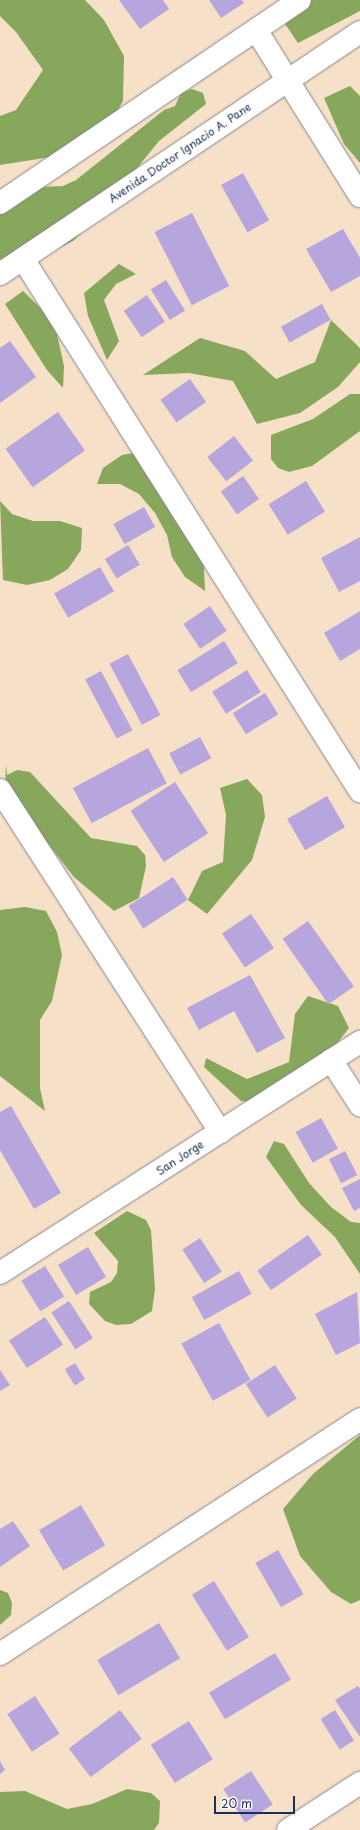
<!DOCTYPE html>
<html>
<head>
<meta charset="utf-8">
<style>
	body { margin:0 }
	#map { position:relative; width:360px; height:1830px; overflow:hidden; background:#f6e0c8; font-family:"Playpen Sans",sans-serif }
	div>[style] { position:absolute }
	.forest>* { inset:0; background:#87a75c }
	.building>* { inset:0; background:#b7a5dd; transform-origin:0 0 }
	.roads { filter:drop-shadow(0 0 1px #888893) drop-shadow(0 0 1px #888893) }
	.minor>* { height:22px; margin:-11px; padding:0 11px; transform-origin:11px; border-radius:11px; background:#fff }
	span { translate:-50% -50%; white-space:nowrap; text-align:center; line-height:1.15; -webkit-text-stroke:3px #fdfcf7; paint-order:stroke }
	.street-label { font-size:11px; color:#1b2f5e }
	.scale { position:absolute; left:214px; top:1796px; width:81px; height:18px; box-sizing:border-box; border:2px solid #1b2f5e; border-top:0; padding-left:5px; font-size:12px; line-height:14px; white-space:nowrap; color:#1b2f5e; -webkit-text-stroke:3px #fdfcf7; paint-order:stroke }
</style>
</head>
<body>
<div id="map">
	<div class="forest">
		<div style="clip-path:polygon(0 0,85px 0,104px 20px,124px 56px,123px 101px,101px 139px,57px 156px,0 165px,0 116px,16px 110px,43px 70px,16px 32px,0 16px)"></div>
		<div style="clip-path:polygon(301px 0,360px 0,360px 11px,298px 43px,285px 24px,295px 4px)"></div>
		<div style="clip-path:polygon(350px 86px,360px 96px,360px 163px,344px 144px,324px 98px)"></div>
		<div style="clip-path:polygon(192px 89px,203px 93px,206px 104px,159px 141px,97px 218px,73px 241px,0 277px,0 203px,39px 187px,63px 186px,76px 180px,164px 110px,175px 106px,181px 93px)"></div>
		<div style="clip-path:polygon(119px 264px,136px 274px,116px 284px,104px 300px,119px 341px,107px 360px,88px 316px,84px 293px)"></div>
		<div style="clip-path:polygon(23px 291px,54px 321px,64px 366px,63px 388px,47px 370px,5px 304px)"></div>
		<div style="clip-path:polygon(331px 320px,360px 348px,360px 362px,338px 387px,300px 413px,257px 424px,233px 381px,189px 373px,143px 375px,200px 338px,245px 351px,276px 379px,315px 362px)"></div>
		<div style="clip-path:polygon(350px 394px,360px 394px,360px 431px,312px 466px,289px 472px,278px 468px,271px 459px,271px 435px,313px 419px)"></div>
		<div style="clip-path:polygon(144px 451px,188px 500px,204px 568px,205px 591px,185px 577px,172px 557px,167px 535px,155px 513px,139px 494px,120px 484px,97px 484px,103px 468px,122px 455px)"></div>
		<div style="clip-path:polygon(0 501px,12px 514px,33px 521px,60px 521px,82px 528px,81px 550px,68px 569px,50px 580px,27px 585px,3px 580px)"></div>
		<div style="clip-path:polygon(6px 764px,7px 775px,17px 770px,30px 772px,91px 838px,137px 846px,145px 855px,146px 866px,139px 898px,114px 911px,74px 877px,5px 789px)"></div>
		<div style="clip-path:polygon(247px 779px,262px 795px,265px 817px,252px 860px,207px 914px,188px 900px,202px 871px,223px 862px,226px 815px,220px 788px)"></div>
		<div style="clip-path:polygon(25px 907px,46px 911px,57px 932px,62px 955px,52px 1001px,40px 1020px,40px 1088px,45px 1111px,0 1076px,0 910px)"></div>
		<div style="clip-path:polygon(308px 996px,338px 1006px,349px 1028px,335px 1046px,264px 1103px,241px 1101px,204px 1067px,206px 1058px,247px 1079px,289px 1062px,295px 1014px)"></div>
		<div style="clip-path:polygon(274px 1141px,284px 1144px,309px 1183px,331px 1207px,351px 1222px,360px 1223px,360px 1274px,335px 1237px,301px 1205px,266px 1157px)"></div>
		<div style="clip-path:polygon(127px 1211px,146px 1220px,151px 1230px,155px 1289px,152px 1311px,131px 1324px,116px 1325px,105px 1321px,89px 1304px,90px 1292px,111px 1282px,117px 1273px,118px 1261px,94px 1233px)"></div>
		<div style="clip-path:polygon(360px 1435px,360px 1600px,351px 1604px,331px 1592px,300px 1556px,283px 1509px,313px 1474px)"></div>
		<div style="clip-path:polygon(0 1590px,8px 1593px,12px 1603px,11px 1615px,0 1625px)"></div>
		<div style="clip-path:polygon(127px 1789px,151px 1793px,160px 1801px,159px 1823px,154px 1830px,0 1830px,0 1792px,25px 1791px,67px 1809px,92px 1804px)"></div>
	</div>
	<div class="building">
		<div style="clip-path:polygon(119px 0,163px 0,169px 9px,140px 29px)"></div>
		<div style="clip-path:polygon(209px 0,242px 0,244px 3px,221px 18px)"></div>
		<div style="left:243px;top:173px;width:54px;height:25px;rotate:61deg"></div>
		<div style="left:192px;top:213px;width:82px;height:42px;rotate:63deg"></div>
		<div style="clip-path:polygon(343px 229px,360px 258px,360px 276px,331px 292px,306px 249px)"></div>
		<div style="left:166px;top:280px;width:36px;height:18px;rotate:58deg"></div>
		<div style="left:147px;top:295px;width:32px;height:28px;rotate:56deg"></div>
		<div style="left:322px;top:304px;width:18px;height:47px;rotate:61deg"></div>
		<div style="clip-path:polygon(10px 341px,36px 377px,0 403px,0 348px)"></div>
		<div style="left:190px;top:379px;width:28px;height:36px;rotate:55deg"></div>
		<div style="left:58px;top:412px;width:47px;height:64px;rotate:55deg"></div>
		<div style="left:234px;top:436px;width:31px;height:34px;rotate:52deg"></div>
		<div style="left:243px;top:476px;width:28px;height:27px;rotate:55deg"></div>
		<div style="left:306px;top:481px;width:36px;height:44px;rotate:58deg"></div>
		<div style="left:144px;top:507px;width:23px;height:35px;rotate:61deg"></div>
		<div style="clip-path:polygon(360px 537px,360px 581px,339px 592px,321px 558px)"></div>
		<div style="left:128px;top:545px;width:23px;height:27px;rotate:59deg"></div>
		<div style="left:100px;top:567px;width:28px;height:53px;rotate:60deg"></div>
		<div style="left:210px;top:606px;width:30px;height:32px;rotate:56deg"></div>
		<div style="clip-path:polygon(360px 611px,360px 649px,340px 661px,324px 633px)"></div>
		<div style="left:224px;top:641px;width:26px;height:55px;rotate:58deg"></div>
		<div style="left:128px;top:654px;width:69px;height:21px;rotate:62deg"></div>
		<div style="left:247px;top:670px;width:26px;height:41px;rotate:58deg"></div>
		<div style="left:101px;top:671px;width:67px;height:18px;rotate:62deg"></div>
		<div style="left:265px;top:693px;width:25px;height:38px;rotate:58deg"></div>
		<div style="left:200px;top:737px;width:24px;height:35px;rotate:62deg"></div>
		<div style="left:148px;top:748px;width:40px;height:85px;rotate:62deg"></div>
		<div style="left:175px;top:782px;width:61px;height:53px;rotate:57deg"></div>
		<div style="left:327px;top:796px;width:36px;height:46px;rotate:60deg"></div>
		<div style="left:173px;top:877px;width:27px;height:53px;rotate:57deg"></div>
		<div style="left:251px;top:914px;width:41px;height:35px;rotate:56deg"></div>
		<div style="left:308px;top:921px;width:80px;height:31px;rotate:55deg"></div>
		<div style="clip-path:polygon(250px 975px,285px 1038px,257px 1053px,234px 1011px,199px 1030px,187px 1008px)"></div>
		<div style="clip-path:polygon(11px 1106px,61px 1193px,34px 1209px,0 1150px,0 1112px)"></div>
		<div style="left:321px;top:1118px;width:35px;height:29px;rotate:61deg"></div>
		<div style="left:345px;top:1151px;width:27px;height:18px;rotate:63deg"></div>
		<div style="clip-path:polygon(360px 1179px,360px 1208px,354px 1211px,342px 1188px)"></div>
		<div style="left:308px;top:1235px;width:24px;height:62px;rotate:55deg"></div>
		<div style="left:200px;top:1238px;width:40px;height:21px;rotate:57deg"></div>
		<div style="left:88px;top:1247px;width:35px;height:35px;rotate:59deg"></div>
		<div style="left:45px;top:1266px;width:36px;height:28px;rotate:58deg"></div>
		<div style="left:239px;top:1271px;width:26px;height:54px;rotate:61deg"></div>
		<div style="clip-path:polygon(357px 1292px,360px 1343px,336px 1355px,315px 1314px)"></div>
		<div style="left:69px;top:1301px;width:44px;height:21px;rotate:57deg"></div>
		<div style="left:45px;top:1317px;width:33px;height:43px;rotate:57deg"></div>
		<div style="left:219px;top:1323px;width:65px;height:43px;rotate:61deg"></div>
		<div style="left:75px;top:1363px;width:19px;height:12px;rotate:58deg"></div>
		<div style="left:275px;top:1365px;width:40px;height:35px;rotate:57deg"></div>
		<div style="clip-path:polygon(0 1370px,10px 1385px,0 1391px)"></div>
		<div style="left:81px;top:1505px;width:47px;height:49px;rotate:59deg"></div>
		<div style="clip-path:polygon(13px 1521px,30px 1546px,0 1567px,0 1529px)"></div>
		<div style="left:278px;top:1550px;width:51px;height:26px;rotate:60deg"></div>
		<div style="left:214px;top:1581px;width:66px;height:26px;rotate:58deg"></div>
		<div style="left:159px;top:1623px;width:41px;height:72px;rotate:59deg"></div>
		<div style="left:275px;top:1653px;width:31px;height:77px;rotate:59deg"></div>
		<div style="clip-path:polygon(358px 1686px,360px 1689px,360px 1737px,335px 1700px)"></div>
		<div style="left:35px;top:1696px;width:45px;height:33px;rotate:57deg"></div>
		<div style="left:120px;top:1710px;width:36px;height:64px;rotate:53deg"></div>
		<div style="left:335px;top:1710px;width:36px;height:17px;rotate:58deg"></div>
		<div style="left:189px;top:1721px;width:45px;height:45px;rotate:58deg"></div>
		<div style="clip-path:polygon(0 1761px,5px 1770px,0 1774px)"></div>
		<div style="left:251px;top:1771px;width:40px;height:33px;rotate:57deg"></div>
	</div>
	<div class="roads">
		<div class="minor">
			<div style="left:256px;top:30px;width:196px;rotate:57.9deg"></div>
			<div style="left:0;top:203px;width:362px;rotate:-34.1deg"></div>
			<div style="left:23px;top:259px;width:630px;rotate:57.65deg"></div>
			<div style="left:0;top:274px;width:434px;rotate:-33.9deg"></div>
			<div style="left:0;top:790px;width:407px;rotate:57.2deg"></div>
			<div style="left:331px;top:1060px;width:54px;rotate:57.2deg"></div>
			<div style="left:0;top:1273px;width:428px;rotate:-32.7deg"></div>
			<div style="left:0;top:1654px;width:430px;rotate:-33.1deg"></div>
			<div style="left:288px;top:1830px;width:86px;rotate:-33.1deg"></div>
		</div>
	</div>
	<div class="street-label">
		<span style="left:180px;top:153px;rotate:-34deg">Avenida Doctor Ignacio A. Pane</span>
		<span style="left:180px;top:1158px;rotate:-33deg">San Jorge</span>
	</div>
	<div class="scale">20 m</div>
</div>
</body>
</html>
